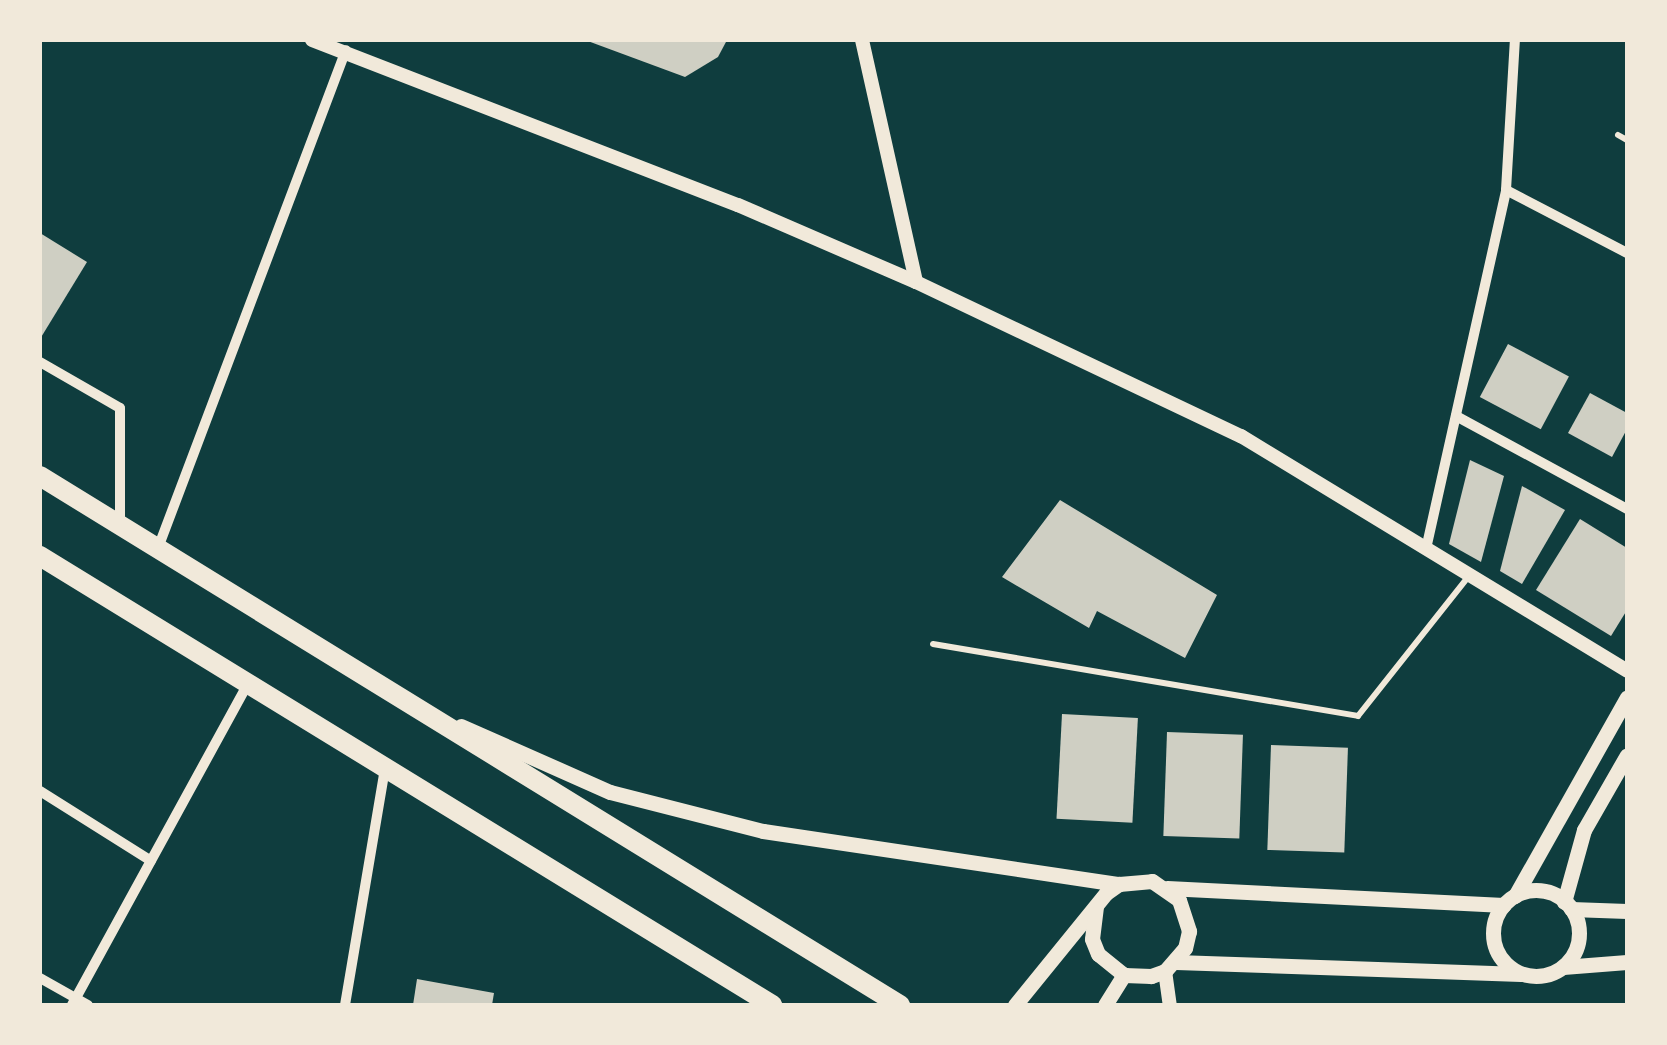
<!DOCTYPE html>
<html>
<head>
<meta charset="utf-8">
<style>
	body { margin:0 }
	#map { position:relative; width:1667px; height:1045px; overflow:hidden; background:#0f3d3e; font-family:"IBM Plex Sans",sans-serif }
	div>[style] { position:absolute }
	.building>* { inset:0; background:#cfcfc3; transform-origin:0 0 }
	.service>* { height:6px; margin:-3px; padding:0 3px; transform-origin:3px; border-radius:3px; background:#f1e9da }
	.minor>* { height:10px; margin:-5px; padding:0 5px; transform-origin:5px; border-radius:5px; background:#f1e9da }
	.tertiary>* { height:14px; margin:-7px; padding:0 7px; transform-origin:7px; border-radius:7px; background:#f1e9da }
	.secondary>* { height:15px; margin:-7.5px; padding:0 7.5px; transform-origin:7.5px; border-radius:7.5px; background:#f1e9da }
	.secondary>.ring { margin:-7.5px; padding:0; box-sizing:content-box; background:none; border:15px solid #f1e9da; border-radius:50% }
	.trunk>* { height:20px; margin:-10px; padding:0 10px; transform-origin:10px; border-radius:10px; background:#f1e9da }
	span { translate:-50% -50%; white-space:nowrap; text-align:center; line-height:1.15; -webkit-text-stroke:8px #f1e9da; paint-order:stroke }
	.frame { position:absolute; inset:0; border:42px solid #f1e9da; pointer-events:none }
</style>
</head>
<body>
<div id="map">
	<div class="building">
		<div style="clip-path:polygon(585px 40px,727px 40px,718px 57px,685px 77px)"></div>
		<div style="clip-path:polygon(40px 233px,87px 262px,40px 339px)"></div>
		<div style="left:1508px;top:344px;width:69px;height:60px;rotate:28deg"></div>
		<div style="clip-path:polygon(1590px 393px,1627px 413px,1627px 429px,1612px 457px,1568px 433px)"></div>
		<div style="clip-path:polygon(1470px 460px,1504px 476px,1481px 562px,1449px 544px)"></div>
		<div style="clip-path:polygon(1522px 486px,1565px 510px,1522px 584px,1500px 571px)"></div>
		<div style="clip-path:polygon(1060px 500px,1217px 595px,1185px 658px,1097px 611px,1089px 628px,1002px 577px)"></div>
		<div style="clip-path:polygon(1580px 519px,1627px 548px,1627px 610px,1611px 636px,1536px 590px)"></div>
		<div style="left:1062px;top:714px;width:76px;height:105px;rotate:3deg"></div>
		<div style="left:1167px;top:732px;width:76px;height:104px;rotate:2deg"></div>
		<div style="left:1271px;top:745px;width:77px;height:105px;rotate:2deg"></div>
		<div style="clip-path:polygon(417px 979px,494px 993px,492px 1005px,413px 1005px)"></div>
	</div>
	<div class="service">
		<div style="left:1618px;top:135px;width:10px;rotate:29deg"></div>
		<div style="left:933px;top:644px;width:431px;rotate:9.6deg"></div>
		<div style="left:1358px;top:716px;width:179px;rotate:-51.6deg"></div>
	</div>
	<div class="minor">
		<div style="left:1506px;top:190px;width:136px;rotate:27.5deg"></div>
		<div style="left:40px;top:362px;width:92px;rotate:29.9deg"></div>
		<div style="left:120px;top:408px;width:116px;rotate:90deg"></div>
		<div style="left:1456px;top:416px;width:195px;rotate:28.5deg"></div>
		<div style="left:158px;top:548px;width:532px;rotate:-69.32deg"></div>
		<div style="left:1426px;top:549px;width:368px;rotate:-77.4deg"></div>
		<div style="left:1506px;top:190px;width:150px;rotate:-86.6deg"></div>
		<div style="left:40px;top:791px;width:131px;rotate:32.2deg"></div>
		<div style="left:40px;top:978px;width:55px;rotate:29.4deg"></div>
		<div style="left:72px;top:1005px;width:367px;rotate:-61.3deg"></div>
		<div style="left:345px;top:1005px;width:239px;rotate:-80.4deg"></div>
	</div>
	<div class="tertiary">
		<div style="left:312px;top:40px;width:457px;rotate:21.2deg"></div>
		<div style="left:738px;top:205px;width:194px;rotate:23.4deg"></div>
		<div style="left:916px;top:282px;width:360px;rotate:25.4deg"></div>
		<div style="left:1241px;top:436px;width:452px;rotate:31.3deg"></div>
		<div style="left:862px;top:40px;width:248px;rotate:77.4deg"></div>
		<div style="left:1165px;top:971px;width:34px;rotate:82deg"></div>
	</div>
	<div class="secondary">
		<div style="left:461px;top:726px;width:163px;rotate:23.9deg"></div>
		<div style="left:610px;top:792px;width:158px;rotate:14.3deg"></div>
		<div style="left:763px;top:831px;width:360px;rotate:8.5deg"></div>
		<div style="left:1167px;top:888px;width:337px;rotate:2.9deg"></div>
		<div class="ring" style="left:1493px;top:890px;width:71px;height:71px"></div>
		<div style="left:1515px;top:896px;width:228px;rotate:-60.6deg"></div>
		<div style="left:1564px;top:902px;width:75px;rotate:-74.5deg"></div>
		<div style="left:1584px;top:830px;width:86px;rotate:-60.2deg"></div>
		<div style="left:1571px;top:909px;width:56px;rotate:2deg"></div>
		<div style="left:1176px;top:962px;width:345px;rotate:2deg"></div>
		<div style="left:1563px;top:967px;width:64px;rotate:-4.5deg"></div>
		<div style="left:1015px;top:1005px;width:144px;rotate:-50.9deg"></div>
		<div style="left:1106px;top:893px;width:16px;rotate:-35deg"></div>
		<div style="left:1119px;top:884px;width:33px;rotate:-5deg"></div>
		<div style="left:1152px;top:881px;width:33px;rotate:35deg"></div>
		<div style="left:1179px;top:900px;width:33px;rotate:72deg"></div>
		<div style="left:1189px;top:931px;width:17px;rotate:103deg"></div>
		<div style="left:1185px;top:948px;width:30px;rotate:131deg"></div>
		<div style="left:1165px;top:971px;width:15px;rotate:160deg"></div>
		<div style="left:1151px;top:976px;width:27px;rotate:-178deg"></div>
		<div style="left:1124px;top:975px;width:33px;rotate:-141deg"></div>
		<div style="left:1098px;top:954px;width:16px;rotate:-112deg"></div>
		<div style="left:1092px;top:939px;width:33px;rotate:-83deg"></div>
		<div style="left:1105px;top:1005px;width:36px;rotate:-58deg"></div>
	</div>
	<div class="trunk">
		<div style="left:40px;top:476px;width:1010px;rotate:31.6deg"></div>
		<div style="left:40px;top:556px;width:859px;rotate:31.52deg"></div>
	</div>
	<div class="frame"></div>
</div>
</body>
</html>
